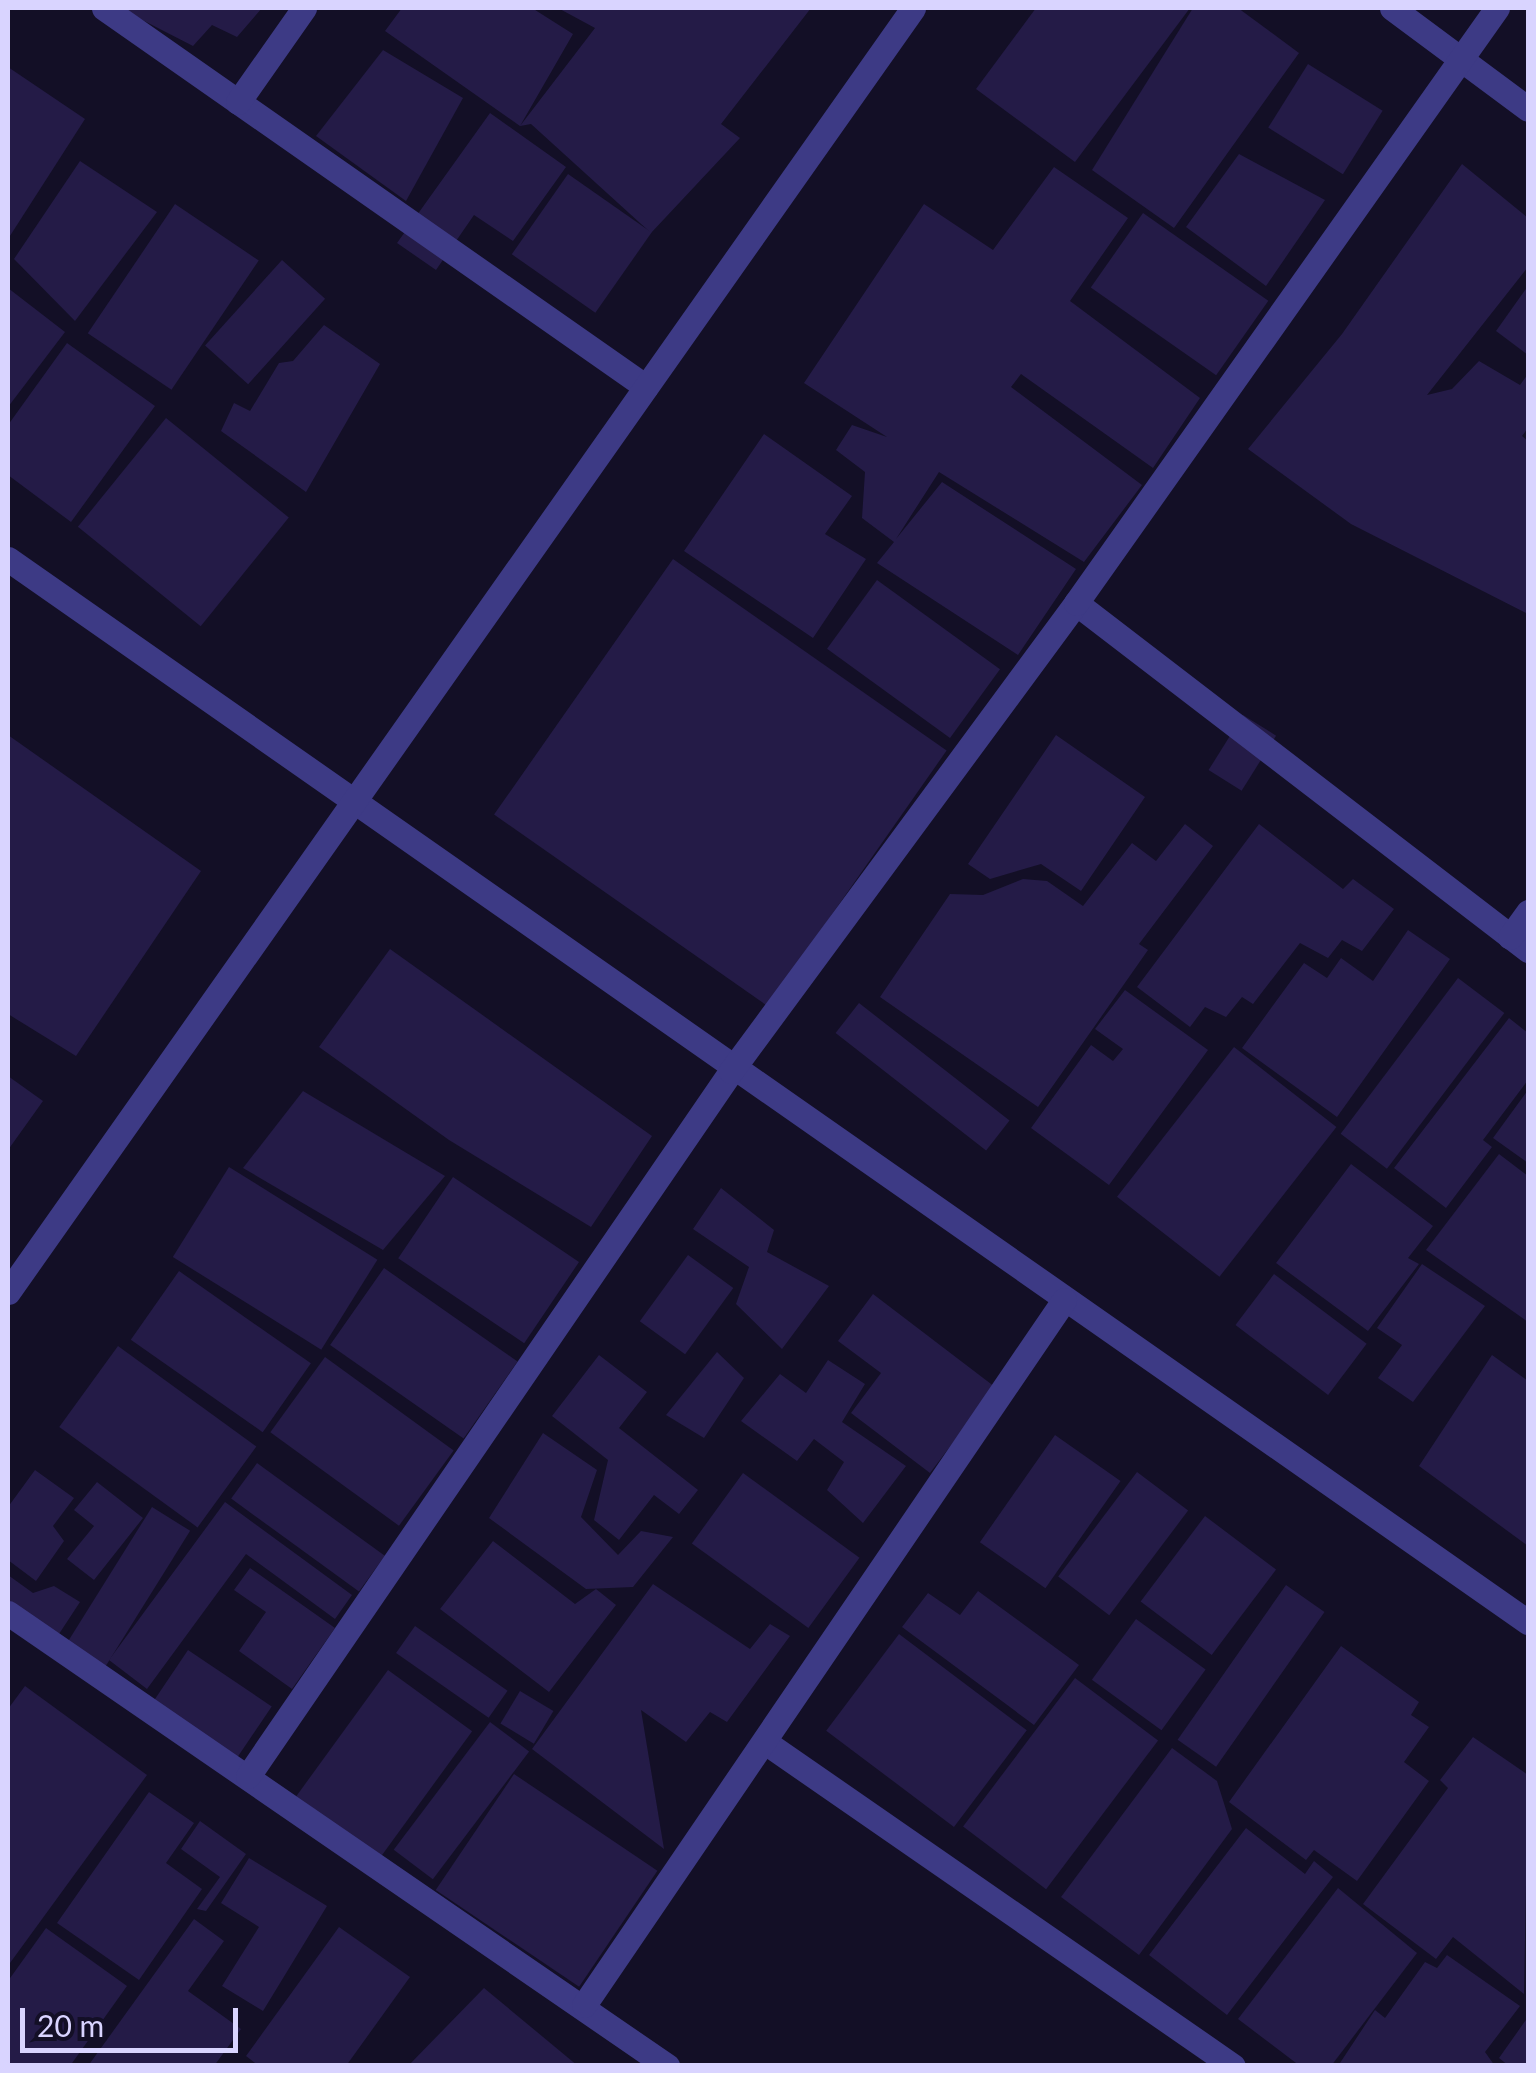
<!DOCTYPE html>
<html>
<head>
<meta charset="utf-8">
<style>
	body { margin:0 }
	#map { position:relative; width:1536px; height:2073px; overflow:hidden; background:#130f26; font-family:Lato,sans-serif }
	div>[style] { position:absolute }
	.building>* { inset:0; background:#241b47; transform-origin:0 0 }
	.minor>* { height:25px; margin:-12.5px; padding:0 12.5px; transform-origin:12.5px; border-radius:12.5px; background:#3d3a85 }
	span { translate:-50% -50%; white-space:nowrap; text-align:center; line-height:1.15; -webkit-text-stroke:8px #130f26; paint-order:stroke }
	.frame { position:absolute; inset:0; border:10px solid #d9d4ff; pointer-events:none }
	.scale { position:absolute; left:20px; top:2008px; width:218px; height:45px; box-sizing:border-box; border:5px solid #d9d4ff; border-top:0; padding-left:12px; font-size:30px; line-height:35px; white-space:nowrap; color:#d9d4ff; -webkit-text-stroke:8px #130f26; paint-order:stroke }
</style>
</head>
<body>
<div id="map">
	<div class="building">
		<div style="clip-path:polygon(119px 8px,262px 8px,237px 37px,212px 25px,193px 46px)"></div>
		<div style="clip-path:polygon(402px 8px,532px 8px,573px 34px,520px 126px,595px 28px,558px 8px,811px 8px,721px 124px,740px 138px,651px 233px,531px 124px,520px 126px,385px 31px)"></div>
		<div style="clip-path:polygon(1036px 8px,1190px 8px,1075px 162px,976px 89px)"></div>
		<div style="clip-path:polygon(1193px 8px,1238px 8px,1299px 53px,1174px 228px,1092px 170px)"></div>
		<div style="clip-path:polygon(383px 50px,463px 98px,406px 201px,316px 136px)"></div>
		<div style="left:1308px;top:64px;width:88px;height:75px;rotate:32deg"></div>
		<div style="clip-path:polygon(8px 67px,85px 119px,8px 239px)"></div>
		<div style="clip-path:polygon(490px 113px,566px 167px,513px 241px,474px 215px,436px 270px,397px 243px)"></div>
		<div style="clip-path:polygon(1239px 154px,1325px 200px,1266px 286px,1186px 227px)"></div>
		<div style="clip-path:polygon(80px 161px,157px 212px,75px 321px,14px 259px)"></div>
		<div style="clip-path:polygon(1462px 164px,1528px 218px,1528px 267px,1427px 395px,1452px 389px,1479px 361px,1520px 385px,1528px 374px,1528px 428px,1522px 436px,1528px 441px,1528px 614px,1351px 524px,1248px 449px,1342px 334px)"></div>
		<div style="clip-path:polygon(1054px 167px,1128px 218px,1070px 301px,1200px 398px,1153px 468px,1021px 374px,1011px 387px,1142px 485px,1084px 562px,939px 472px,896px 539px,942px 482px,1076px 569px,1018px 655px,877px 563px,894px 542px,862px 518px,865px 472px,836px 450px,852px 425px,887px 437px,804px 383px,924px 204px,993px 250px)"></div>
		<div style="left:568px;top:174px;width:102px;height:98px;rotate:35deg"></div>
		<div style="left:175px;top:204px;width:101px;height:156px;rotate:34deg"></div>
		<div style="left:1143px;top:213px;width:153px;height:91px;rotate:35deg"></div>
		<div style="left:282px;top:260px;width:58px;height:115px;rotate:42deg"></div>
		<div style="clip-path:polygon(1528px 286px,1528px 355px,1496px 331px)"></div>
		<div style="clip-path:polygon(8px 288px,65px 332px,8px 407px)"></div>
		<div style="clip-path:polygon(324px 325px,380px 364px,306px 492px,221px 431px,234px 403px,250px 411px,279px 363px,293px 361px)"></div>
		<div style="clip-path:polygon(67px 343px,155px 406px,71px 522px,8px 475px,8px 425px)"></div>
		<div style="left:166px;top:418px;width:158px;height:140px;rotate:39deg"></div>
		<div style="clip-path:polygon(764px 434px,852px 496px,825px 534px,866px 559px,813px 638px,684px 551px)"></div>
		<div style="left:673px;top:559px;width:334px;height:312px;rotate:35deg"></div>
		<div style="left:877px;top:580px;width:152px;height:85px;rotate:36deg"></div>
		<div style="left:1243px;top:715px;width:39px;height:65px;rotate:32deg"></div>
		<div style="clip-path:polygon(8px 735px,201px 871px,76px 1056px,8px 1014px)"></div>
		<div style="clip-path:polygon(1056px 735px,1145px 797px,1081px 891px,1041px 864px,990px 879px,968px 864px)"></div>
		<div style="clip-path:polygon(1185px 824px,1213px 846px,1139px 944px,1148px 950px,1038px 1107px,880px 997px,950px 894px,983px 895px,1023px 879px,1047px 881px,1083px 906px,1132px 843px,1156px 861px)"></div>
		<div style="clip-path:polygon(1259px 824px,1343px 889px,1353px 879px,1394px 909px,1362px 951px,1342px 940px,1328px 958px,1300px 943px,1253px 1004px,1242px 997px,1226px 1017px,1205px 1007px,1190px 1027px,1137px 987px)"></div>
		<div style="clip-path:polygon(1408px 930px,1450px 959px,1337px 1117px,1242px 1048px,1304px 963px,1327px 978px,1341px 958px,1373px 981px)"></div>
		<div style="clip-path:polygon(390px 949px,652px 1136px,591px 1227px,449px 1140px,319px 1047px)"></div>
		<div style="left:1458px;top:978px;width:58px;height:195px;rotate:37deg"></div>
		<div style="clip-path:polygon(1125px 990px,1208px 1050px,1109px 1185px,1031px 1128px,1091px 1045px,1113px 1061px,1123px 1049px,1095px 1029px)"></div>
		<div style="left:859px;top:1003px;width:191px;height:38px;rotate:38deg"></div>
		<div style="clip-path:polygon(1509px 1018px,1528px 1033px,1528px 1080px,1483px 1140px,1492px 1147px,1446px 1208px,1394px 1168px)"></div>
		<div style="left:1234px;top:1047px;width:130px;height:190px;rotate:38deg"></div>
		<div style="clip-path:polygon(8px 1076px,43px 1101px,8px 1150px)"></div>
		<div style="clip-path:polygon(1528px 1090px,1528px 1163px,1493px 1138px)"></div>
		<div style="clip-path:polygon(303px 1091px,445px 1176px,383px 1250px,243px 1168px)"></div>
		<div style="clip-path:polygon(1499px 1154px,1528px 1176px,1528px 1322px,1426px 1250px)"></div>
		<div style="clip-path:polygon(1351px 1164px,1433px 1226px,1408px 1258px,1419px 1264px,1368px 1331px,1276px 1263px)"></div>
		<div style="left:229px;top:1167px;width:175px;height:106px;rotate:32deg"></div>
		<div style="left:453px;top:1177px;width:152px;height:98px;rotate:34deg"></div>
		<div style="clip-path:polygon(721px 1188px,774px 1230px,767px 1252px,829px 1286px,782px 1349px,736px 1304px,749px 1267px,693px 1229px)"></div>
		<div style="left:688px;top:1255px;width:56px;height:82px;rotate:36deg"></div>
		<div style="clip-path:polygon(1422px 1264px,1485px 1306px,1413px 1402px,1378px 1378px,1402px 1345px,1377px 1328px)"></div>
		<div style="left:384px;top:1268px;width:163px;height:94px;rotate:35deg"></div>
		<div style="left:179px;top:1271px;width:161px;height:84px;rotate:35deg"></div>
		<div style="left:1274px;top:1274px;width:116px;height:64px;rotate:37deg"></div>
		<div style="clip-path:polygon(873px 1294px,995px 1387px,930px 1473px,851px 1413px,881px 1373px,838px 1341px)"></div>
		<div style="left:118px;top:1346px;width:171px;height:100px;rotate:36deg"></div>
		<div style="clip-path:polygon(717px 1352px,744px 1378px,704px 1438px,666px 1415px)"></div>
		<div style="clip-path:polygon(599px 1355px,647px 1392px,619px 1428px,698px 1490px,679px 1514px,654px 1495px,619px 1540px,594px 1520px,608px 1460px,552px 1416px)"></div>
		<div style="clip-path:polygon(1492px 1355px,1528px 1381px,1528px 1546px,1419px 1466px)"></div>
		<div style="left:325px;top:1357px;width:159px;height:93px;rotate:36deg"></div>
		<div style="clip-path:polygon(828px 1360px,865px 1384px,842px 1422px,906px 1466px,863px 1523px,827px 1490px,844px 1462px,814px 1439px,797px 1461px,741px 1421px,780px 1374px,806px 1393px)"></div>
		<div style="clip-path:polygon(543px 1433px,597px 1470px,581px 1517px,618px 1555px,641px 1531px,673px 1537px,633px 1587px,586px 1589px,489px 1518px)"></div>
		<div style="left:1055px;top:1435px;width:80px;height:131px;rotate:35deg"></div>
		<div style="left:257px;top:1463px;width:158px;height:44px;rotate:36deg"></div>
		<div style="clip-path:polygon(35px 1470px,74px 1498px,53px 1526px,64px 1541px,36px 1581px,8px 1560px,8px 1507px)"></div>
		<div style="left:1137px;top:1472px;width:64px;height:131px;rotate:37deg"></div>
		<div style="left:743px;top:1473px;width:144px;height:87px;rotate:36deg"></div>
		<div style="clip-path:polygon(97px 1482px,143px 1518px,94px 1580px,67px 1559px,94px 1526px,74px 1510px)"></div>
		<div style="clip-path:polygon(225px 1502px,352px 1595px,335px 1619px,246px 1554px,147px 1689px,109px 1660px)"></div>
		<div style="left:152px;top:1507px;width:45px;height:161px;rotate:32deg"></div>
		<div style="left:1205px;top:1516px;width:89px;height:107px;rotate:37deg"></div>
		<div style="clip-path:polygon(493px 1541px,575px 1604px,596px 1589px,616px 1605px,549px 1692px,440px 1609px)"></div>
		<div style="clip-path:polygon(250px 1568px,335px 1628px,292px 1689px,239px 1651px,266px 1612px,234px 1590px)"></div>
		<div style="clip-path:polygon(8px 1575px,33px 1593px,54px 1586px,80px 1602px,57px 1637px,8px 1604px)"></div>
		<div style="clip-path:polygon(653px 1584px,750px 1649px,770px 1624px,790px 1636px,727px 1722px,710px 1712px,686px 1742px,641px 1710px,664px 1849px,532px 1749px)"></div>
		<div style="left:1286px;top:1585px;width:47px;height:189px;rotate:35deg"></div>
		<div style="clip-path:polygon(978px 1591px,1079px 1665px,1034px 1725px,902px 1627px,928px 1593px,960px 1615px)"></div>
		<div style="left:1136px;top:1619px;width:86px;height:75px;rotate:36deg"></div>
		<div style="left:415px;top:1626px;width:113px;height:33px;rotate:35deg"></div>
		<div style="left:899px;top:1634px;width:160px;height:121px;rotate:37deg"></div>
		<div style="clip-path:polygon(1341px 1646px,1419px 1702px,1411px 1715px,1429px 1727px,1404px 1762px,1429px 1781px,1357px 1881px,1314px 1850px,1306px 1860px,1229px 1802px)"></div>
		<div style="left:188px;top:1650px;width:101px;height:65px;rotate:34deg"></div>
		<div style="left:388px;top:1670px;width:104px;height:156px;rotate:36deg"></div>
		<div style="left:1075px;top:1678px;width:104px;height:186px;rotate:37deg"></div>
		<div style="clip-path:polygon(25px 1686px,147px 1775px,10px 1963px,8px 1709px)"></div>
		<div style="left:520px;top:1691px;width:39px;height:38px;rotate:31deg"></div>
		<div style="left:490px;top:1722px;width:49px;height:160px;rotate:37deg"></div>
		<div style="clip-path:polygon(1473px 1737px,1528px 1775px,1524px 1994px,1453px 1937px,1436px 1959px,1363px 1904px,1448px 1788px,1440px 1780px)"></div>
		<div style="clip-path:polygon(1172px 1748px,1217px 1781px,1232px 1829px,1139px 1955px,1061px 1897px)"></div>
		<div style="left:514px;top:1774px;width:173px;height:140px;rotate:34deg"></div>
		<div style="clip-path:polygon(149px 1792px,194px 1823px,166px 1863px,202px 1889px,139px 1980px,57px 1923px)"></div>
		<div style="clip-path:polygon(200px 1821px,246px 1854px,206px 1911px,197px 1909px,220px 1877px,181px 1849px)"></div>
		<div style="clip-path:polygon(1246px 1828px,1305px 1874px,1314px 1861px,1333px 1877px,1227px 2015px,1149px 1955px)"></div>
		<div style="clip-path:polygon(249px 1858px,327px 1906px,263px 2011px,222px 1986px,259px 1927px,221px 1903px)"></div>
		<div style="clip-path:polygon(1338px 1888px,1417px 1953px,1331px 2066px,1300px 2066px,1238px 2019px)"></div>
		<div style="clip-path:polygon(194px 1919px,224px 1941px,188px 1991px,241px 2029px,214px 2066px,88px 2066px)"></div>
		<div style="clip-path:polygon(339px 1927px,410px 1977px,346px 2066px,259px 2066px,246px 2056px)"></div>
		<div style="clip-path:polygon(46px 1928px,127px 1986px,70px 2066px,8px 2066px,8px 1981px)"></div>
		<div style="clip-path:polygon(1447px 1955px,1520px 2006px,1485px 2052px,1495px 2066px,1338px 2066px,1375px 2010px,1385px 2018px,1425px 1962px,1437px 1968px)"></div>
		<div style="clip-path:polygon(484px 1988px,578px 2066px,408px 2066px)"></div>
		<div style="clip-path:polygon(1528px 2017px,1528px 2066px,1509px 2066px,1499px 2058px)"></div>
	</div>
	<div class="minor">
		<div style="left:104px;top:8px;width:661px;rotate:34.96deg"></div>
		<div style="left:1392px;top:8px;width:169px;rotate:36.6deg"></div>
		<div style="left:238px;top:102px;width:115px;rotate:-54.9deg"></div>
		<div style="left:8px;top:559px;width:1855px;rotate:34.97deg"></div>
		<div style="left:1076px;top:603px;width:570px;rotate:37.51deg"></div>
		<div style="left:1510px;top:937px;width:31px;rotate:-54deg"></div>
		<div style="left:8px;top:1292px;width:1571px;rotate:-54.82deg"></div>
		<div style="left:8px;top:1613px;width:800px;rotate:34.5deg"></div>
		<div style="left:765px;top:1742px;width:569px;rotate:34.7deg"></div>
		<div style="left:248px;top:1776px;width:855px;rotate:-55.58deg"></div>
		<div style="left:731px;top:1071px;width:581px;rotate:-53.6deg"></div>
		<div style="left:1076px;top:603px;width:729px;rotate:-54.72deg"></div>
		<div style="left:584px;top:2005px;width:853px;rotate:-55.75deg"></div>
	</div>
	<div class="frame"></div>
	<div class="scale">20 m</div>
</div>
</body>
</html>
